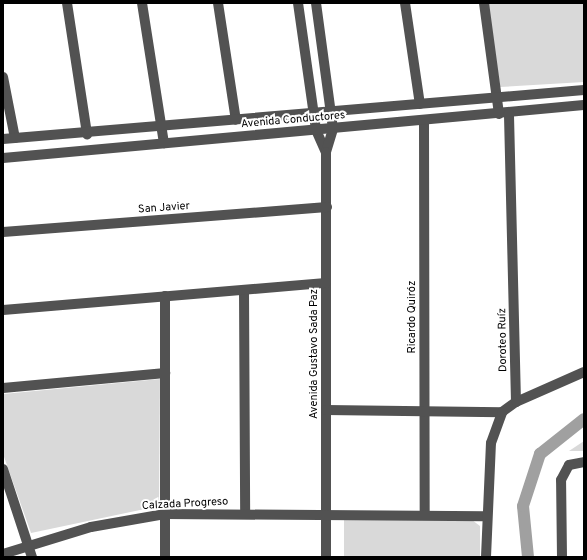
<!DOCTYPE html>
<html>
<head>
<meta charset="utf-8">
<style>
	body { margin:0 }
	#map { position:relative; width:587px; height:560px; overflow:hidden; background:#fff; font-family:Overpass,sans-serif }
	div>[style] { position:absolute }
	.green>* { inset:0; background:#d9d9d9 }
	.canal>* { height:12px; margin:-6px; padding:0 6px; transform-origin:6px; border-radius:6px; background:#a0a0a0 }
	.minor>* { height:10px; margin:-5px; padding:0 5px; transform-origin:5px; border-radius:5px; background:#525252 }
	span { translate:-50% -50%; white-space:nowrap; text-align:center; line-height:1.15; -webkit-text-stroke:4px #fff; paint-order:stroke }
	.street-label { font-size:11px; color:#000 }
	.frame { position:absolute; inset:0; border:4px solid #000; pointer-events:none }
</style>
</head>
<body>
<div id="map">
	<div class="green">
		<div style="clip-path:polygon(488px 3px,584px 3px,584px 82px,500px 87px)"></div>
		<div style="clip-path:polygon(160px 379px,159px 506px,31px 533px,3px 454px,3px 394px)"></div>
		<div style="clip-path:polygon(584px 441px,584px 451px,569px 451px)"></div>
		<div style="clip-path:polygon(344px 520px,472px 520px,480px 526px,480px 557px,344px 557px)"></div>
	</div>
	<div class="canal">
		<div style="left:528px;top:557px;width:51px;rotate:-95.6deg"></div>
		<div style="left:523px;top:506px;width:55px;rotate:-71.9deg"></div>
		<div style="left:540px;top:454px;width:56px;rotate:-38.5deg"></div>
	</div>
	<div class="minor">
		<div style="left:67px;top:3px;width:133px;rotate:81.3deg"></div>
		<div style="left:142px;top:3px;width:142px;rotate:81.1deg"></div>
		<div style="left:218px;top:3px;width:118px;rotate:81.3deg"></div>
		<div style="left:298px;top:3px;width:128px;rotate:81.9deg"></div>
		<div style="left:316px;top:130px;width:24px;rotate:66deg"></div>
		<div style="left:316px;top:3px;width:127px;rotate:82.3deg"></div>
		<div style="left:333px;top:129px;width:24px;rotate:107deg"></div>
		<div style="left:326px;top:152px;width:405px;rotate:90deg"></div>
		<div style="left:405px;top:3px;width:102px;rotate:81.6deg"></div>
		<div style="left:484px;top:3px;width:112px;rotate:82.3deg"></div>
		<div style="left:3px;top:77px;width:62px;rotate:78.9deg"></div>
		<div style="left:424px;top:121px;width:393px;rotate:89.9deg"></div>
		<div style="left:3px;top:139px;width:583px;rotate:-4.82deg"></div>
		<div style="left:3px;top:158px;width:583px;rotate:-5.21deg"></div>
		<div style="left:3px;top:232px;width:325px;rotate:-4.4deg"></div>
		<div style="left:244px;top:290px;width:223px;rotate:89.7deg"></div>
		<div style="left:3px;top:310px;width:324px;rotate:-4.8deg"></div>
		<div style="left:3px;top:388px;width:163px;rotate:-5.3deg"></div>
		<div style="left:516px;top:402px;width:74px;rotate:-23.8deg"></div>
		<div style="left:326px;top:410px;width:176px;rotate:0.7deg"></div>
		<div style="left:3px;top:469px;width:93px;rotate:71.8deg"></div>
		<div style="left:3px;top:554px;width:92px;rotate:-17.1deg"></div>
		<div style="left:91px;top:527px;width:75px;rotate:-10deg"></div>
		<div style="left:165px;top:514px;width:320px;rotate:0.4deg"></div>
		<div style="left:165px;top:557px;width:261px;rotate:-90deg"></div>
		<div style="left:486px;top:557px;width:114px;rotate:-87.5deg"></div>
		<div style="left:491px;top:443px;width:33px;rotate:-70deg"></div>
		<div style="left:502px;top:412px;width:17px;rotate:-36deg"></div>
		<div style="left:516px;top:402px;width:289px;rotate:-91.4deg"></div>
		<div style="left:562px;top:557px;width:77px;rotate:-90.7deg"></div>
		<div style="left:561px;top:480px;width:17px;rotate:-62deg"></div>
		<div style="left:569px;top:465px;width:15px;rotate:-11deg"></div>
	</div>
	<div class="street-label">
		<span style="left:293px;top:120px;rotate:-5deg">Avenida Conductores</span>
		<span style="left:164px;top:208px;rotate:-4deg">San Javier</span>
		<span style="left:412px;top:317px;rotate:-90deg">Ricardo Quiróz</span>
		<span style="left:503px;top:340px;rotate:-91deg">Doroteo Ruíz</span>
		<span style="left:314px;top:354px;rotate:-90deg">Avenida Gustavo Sada Paz</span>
		<span style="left:185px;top:504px;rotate:-3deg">Calzada Progreso</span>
	</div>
	<div class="frame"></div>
</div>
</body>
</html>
